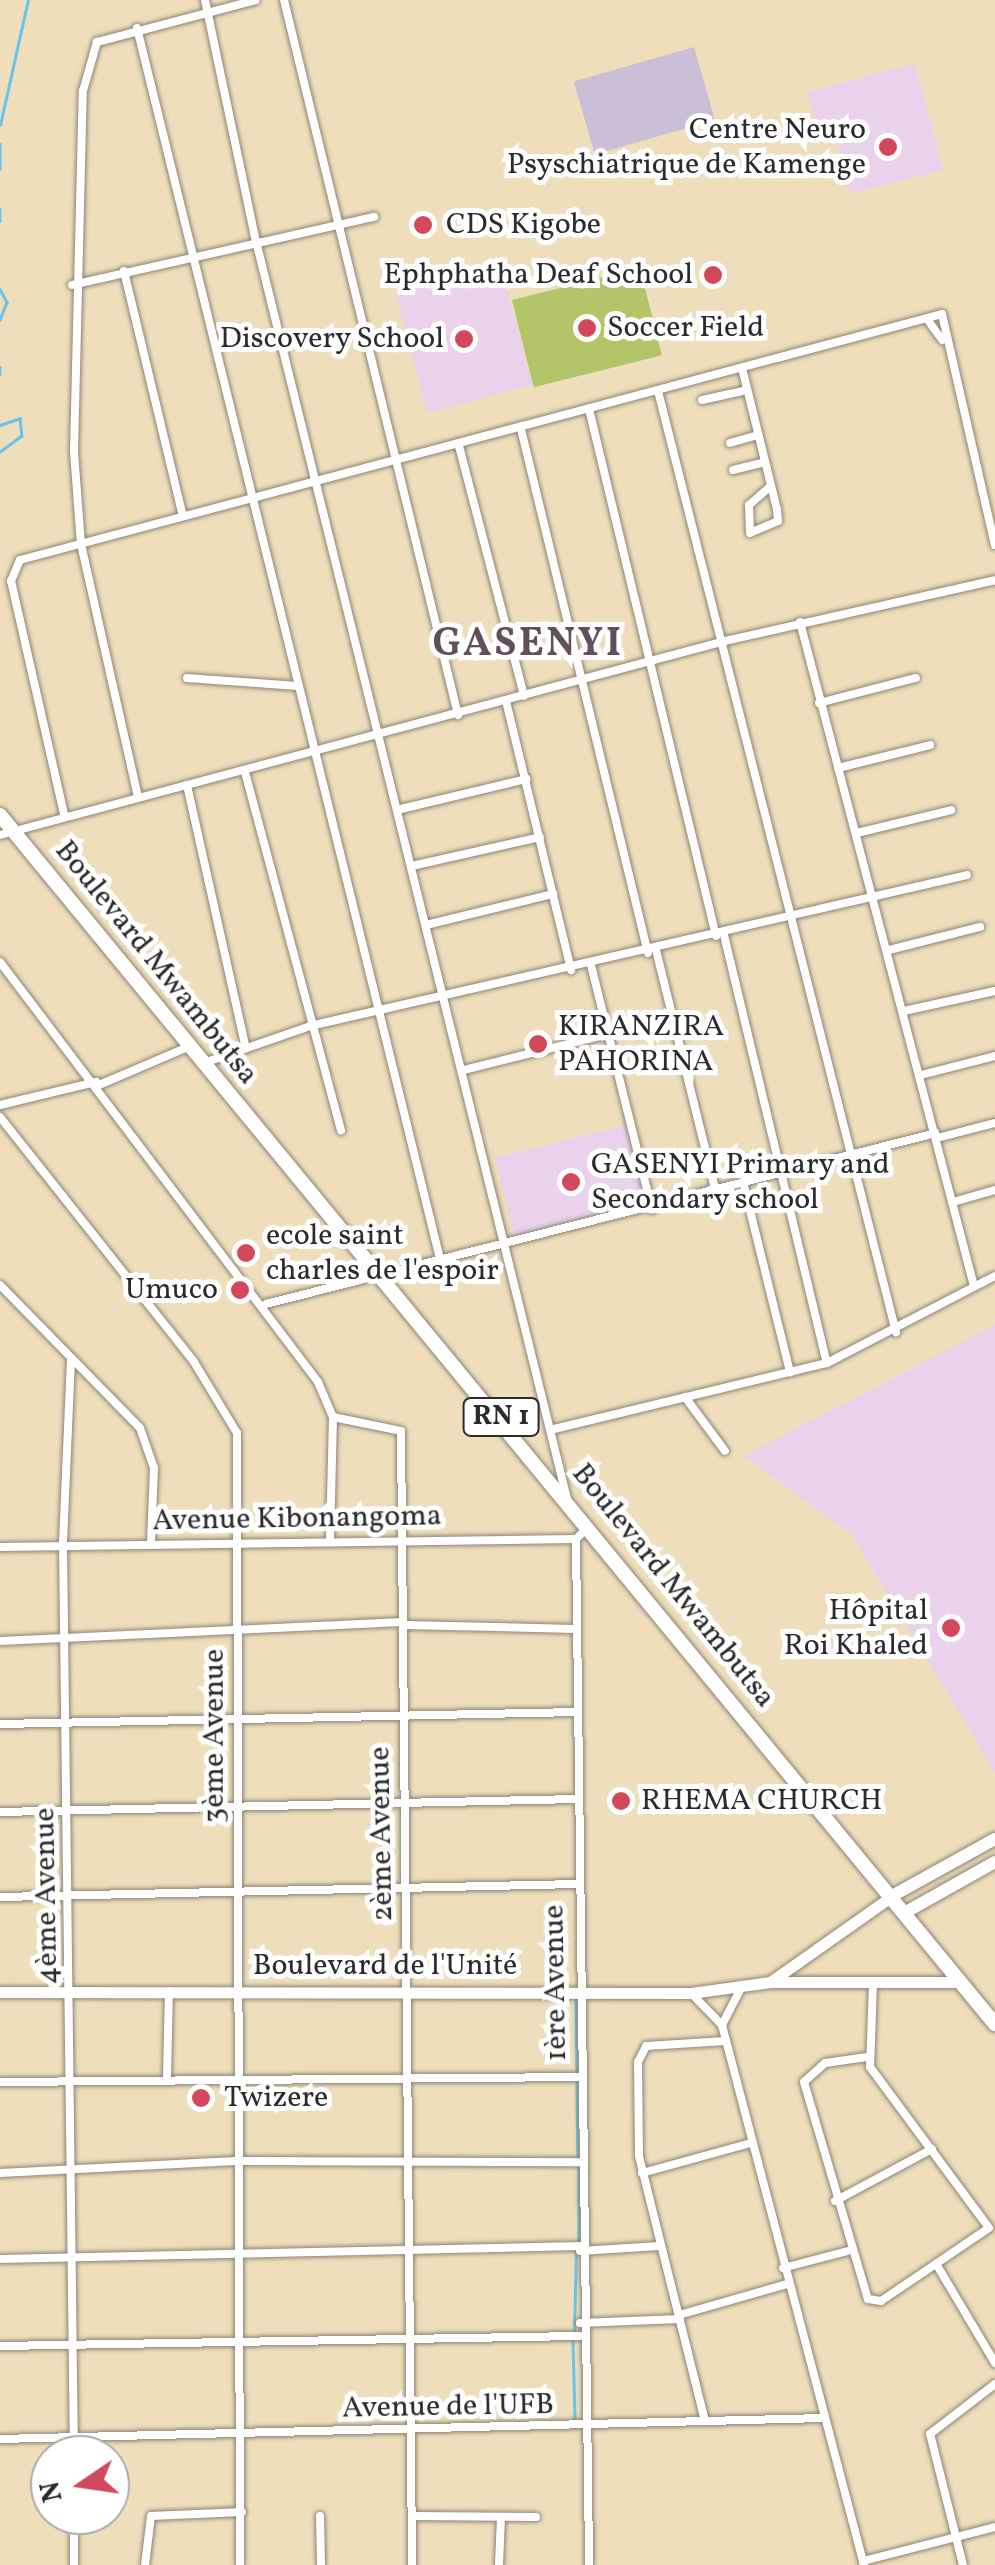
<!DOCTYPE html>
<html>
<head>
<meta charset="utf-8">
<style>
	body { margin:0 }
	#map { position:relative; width:995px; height:2565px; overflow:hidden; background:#eedebc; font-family:Vollkorn,serif }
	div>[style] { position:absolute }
	.built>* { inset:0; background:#ead1ec; transform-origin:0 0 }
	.industrial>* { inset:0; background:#cabfd6; transform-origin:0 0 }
	.green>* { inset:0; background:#b3c568; transform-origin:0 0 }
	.stream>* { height:2.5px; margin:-1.25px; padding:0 1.25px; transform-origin:1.25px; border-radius:1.25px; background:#69c4e7 }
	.roads { filter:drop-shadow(0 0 2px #8c8474) drop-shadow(0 0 2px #8c8474) }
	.street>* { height:8px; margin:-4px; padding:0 4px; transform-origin:4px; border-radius:4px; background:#fff }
	.secondary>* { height:11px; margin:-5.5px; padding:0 5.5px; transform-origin:5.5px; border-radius:5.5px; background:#fff }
	.primary>* { height:12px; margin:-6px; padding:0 6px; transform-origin:6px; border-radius:6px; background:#fff }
	.highway>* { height:14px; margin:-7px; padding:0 7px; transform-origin:7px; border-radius:7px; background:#fff }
	.dots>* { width:28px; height:28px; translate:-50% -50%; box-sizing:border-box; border:5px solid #fff; border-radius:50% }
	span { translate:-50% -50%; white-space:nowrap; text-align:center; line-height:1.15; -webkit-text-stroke:10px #fff; paint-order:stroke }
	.shield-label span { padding:2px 8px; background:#fff; border:2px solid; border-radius:8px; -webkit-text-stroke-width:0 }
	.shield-label { font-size:28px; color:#2b2b2b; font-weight:700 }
	.poi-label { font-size:30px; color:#2b2b2b }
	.right { translate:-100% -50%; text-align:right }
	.left { translate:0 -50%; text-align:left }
	.street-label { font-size:30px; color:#2b2b2b }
	.district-label { font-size:40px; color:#634f5b; font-weight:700; letter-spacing:2.5px }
	.north { position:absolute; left:30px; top:2435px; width:100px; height:100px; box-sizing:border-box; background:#fff; border:2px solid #aaa; border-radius:50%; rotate:257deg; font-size:28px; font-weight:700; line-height:40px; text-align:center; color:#2b2b2b }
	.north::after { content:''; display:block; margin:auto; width:35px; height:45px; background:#d1495b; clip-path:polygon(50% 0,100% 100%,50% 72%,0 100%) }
</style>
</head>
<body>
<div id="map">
	<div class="built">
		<div style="clip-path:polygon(915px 64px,943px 170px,851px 194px,832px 121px,816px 125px,807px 92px)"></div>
		<div style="left:501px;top:267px;width:122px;height:109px;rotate:75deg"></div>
		<div style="left:626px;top:1125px;width:83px;height:135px;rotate:76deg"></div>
		<div style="clip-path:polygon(995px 1325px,995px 1772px,852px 1535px,744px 1456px)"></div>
	</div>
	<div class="industrial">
		<div style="left:694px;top:47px;width:76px;height:125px;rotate:74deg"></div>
	</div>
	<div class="green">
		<div style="left:640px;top:268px;width:90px;height:132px;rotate:76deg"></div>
	</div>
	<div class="stream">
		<div style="left:0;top:125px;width:128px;rotate:-77.4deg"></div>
		<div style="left:0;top:144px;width:25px;rotate:90deg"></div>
		<div style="left:0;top:209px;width:12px;rotate:90deg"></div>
		<div style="left:0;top:289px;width:15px;rotate:62deg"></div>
		<div style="left:7px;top:302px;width:19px;rotate:111deg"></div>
		<div style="left:0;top:367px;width:7px;rotate:90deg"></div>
		<div style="left:0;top:425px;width:21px;rotate:-19deg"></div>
		<div style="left:20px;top:418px;width:18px;rotate:84deg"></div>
		<div style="left:22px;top:436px;width:27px;rotate:144deg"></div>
		<div style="left:576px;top:1997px;width:77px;rotate:89.3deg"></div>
		<div style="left:577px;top:2082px;width:77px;rotate:89.3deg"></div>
		<div style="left:579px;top:2167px;width:77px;rotate:90deg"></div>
		<div style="left:574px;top:2333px;width:81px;rotate:-88.6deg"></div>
		<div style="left:573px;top:2341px;width:78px;rotate:88.5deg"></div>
	</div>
	<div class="roads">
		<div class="street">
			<div style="left:205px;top:0;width:246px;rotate:78.1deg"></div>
			<div style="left:256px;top:241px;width:1296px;rotate:76.11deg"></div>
			<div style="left:284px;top:0;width:736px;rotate:76.32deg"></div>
			<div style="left:137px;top:28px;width:1268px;rotate:76.17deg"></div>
			<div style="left:124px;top:271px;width:252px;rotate:76.5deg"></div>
			<div style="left:72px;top:285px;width:310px;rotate:-12.7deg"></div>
			<div style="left:927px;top:319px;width:26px;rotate:54deg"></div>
			<div style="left:742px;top:368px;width:145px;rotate:76.1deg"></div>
			<div style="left:777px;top:509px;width:12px;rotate:85deg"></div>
			<div style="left:778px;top:521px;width:30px;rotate:157deg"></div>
			<div style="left:750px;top:533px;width:28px;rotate:-92deg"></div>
			<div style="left:749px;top:505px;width:29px;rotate:-41deg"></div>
			<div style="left:658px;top:391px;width:971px;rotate:75.81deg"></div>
			<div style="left:702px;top:400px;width:46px;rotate:-12.5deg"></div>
			<div style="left:589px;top:409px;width:542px;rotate:76.45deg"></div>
			<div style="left:521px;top:429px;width:539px;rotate:76.38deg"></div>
			<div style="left:730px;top:443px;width:29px;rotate:-16deg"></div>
			<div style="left:459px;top:446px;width:258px;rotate:75.4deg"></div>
			<div style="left:733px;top:470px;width:33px;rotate:-14deg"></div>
			<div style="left:800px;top:622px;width:686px;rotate:75.32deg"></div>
			<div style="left:187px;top:678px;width:111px;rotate:4.1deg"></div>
			<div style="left:506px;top:701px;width:277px;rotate:76.4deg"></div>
			<div style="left:819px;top:703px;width:100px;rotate:-14.5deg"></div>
			<div style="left:838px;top:768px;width:95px;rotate:-14deg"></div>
			<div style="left:245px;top:772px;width:371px;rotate:75deg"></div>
			<div style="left:187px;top:785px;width:265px;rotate:77.4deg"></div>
			<div style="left:138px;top:797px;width:258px;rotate:-102.7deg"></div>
			<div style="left:81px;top:545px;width:94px;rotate:-94.3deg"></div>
			<div style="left:74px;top:451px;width:360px;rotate:-88.6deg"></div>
			<div style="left:83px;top:91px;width:51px;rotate:-74.1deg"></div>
			<div style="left:97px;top:42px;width:164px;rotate:-14.8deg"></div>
			<div style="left:401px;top:809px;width:129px;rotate:-13.5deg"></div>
			<div style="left:64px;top:814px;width:239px;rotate:-102.8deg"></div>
			<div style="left:11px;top:581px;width:23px;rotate:-67deg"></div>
			<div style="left:20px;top:560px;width:954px;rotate:-14.94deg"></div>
			<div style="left:942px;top:314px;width:237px;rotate:77.1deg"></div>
			<div style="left:857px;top:833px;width:97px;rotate:-13.7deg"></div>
			<div style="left:0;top:835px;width:751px;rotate:-14.98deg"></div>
			<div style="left:725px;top:641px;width:277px;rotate:-12.7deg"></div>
			<div style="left:416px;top:865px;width:127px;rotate:-12.7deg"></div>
			<div style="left:430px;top:924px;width:127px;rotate:-13.7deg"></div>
			<div style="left:724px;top:935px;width:440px;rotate:76.5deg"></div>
			<div style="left:656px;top:950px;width:249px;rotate:76.1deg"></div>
			<div style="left:889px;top:950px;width:94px;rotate:-14.2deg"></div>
			<div style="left:0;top:962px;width:527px;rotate:52.87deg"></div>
			<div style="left:318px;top:1382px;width:38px;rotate:67deg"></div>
			<div style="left:333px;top:1417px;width:123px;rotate:91.4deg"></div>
			<div style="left:591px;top:965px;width:252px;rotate:76deg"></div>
			<div style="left:904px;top:1011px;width:93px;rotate:-12.4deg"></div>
			<div style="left:201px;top:1064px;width:115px;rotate:-19.2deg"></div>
			<div style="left:310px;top:1026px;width:674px;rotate:-12.94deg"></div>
			<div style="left:464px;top:1070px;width:148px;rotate:-14deg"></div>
			<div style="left:921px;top:1075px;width:76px;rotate:-14.4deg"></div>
			<div style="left:99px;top:1085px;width:97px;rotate:-23.1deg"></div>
			<div style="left:0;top:1105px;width:99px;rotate:-13.5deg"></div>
			<div style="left:0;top:1117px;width:313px;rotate:51.6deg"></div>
			<div style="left:194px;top:1362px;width:83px;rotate:58.8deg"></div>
			<div style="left:237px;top:1433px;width:1132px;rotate:89.85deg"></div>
			<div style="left:937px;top:1138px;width:60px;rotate:-14.5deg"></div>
			<div style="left:744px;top:1186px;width:192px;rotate:76.1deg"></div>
			<div style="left:953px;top:1202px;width:44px;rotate:-15.9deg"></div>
			<div style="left:0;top:1285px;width:200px;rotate:45.6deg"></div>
			<div style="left:140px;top:1428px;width:42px;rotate:70.7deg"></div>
			<div style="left:154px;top:1468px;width:75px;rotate:92.3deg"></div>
			<div style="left:266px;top:1304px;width:691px;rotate:-14.32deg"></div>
			<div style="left:71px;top:1359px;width:185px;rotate:92.5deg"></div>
			<div style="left:63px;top:1544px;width:911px;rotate:89.31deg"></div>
			<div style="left:685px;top:1397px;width:67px;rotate:53.5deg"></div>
			<div style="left:333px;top:1417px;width:69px;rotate:11.6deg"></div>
			<div style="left:401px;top:1431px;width:1134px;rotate:89.44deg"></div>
			<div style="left:554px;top:1429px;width:281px;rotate:-13.6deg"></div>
			<div style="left:827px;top:1363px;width:189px;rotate:-27.4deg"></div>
			<div style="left:576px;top:1539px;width:1026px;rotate:89.27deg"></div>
			<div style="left:0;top:1547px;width:576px;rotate:-0.8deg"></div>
			<div style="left:576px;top:1539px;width:18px;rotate:-45deg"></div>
			<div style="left:403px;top:1625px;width:172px;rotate:1.3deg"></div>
			<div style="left:0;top:1641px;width:403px;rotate:-2.7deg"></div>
			<div style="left:0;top:1724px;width:576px;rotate:-1.19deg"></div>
			<div style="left:0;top:1812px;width:576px;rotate:-1.29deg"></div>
			<div style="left:0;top:1897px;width:576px;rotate:-1.29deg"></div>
			<div style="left:873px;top:1983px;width:84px;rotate:92deg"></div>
			<div style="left:870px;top:2067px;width:200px;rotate:53.5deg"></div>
			<div style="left:691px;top:1993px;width:45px;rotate:45.9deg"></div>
			<div style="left:722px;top:2025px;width:558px;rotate:75.27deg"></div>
			<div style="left:722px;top:2025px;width:44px;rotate:-62.9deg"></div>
			<div style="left:867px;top:2057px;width:42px;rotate:171.9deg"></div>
			<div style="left:825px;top:2063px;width:28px;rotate:138deg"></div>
			<div style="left:804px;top:2082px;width:226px;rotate:73.6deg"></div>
			<div style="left:868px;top:2299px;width:13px;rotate:9deg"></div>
			<div style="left:881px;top:2301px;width:130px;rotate:-34.1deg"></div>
			<div style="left:167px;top:2077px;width:86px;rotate:-88.7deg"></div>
			<div style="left:0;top:2082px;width:580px;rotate:-0.49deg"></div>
			<div style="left:0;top:2173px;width:241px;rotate:-2.9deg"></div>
			<div style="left:241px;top:2161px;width:340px;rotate:0.2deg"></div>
			<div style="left:642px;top:2173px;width:113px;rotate:-15.4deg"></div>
			<div style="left:835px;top:2201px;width:110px;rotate:-28.2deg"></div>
			<div style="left:580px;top:2251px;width:79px;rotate:-3.6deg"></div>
			<div style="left:0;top:2259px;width:580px;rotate:-1.28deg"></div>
			<div style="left:938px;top:2267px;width:112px;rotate:59.3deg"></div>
			<div style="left:783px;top:2268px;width:67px;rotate:-14.7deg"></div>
			<div style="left:679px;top:2315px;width:112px;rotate:-16deg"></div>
			<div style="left:580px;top:2323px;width:100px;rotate:-2.3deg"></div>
			<div style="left:0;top:2346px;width:580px;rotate:-0.99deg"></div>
			<div style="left:705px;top:2421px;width:273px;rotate:-104deg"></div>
			<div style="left:639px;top:2156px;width:94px;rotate:-90.6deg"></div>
			<div style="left:638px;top:2062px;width:18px;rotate:-63deg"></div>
			<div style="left:646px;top:2046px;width:80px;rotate:-3.6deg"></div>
			<div style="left:0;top:2439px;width:823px;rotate:-1.46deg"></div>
			<div style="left:74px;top:2515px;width:50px;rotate:90deg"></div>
			<div style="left:320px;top:2516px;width:49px;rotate:88.8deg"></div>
			<div style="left:413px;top:2516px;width:123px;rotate:0.5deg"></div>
			<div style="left:863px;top:2561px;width:136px;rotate:-14.4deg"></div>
			<div style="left:145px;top:2565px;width:49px;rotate:-83deg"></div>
			<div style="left:151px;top:2516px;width:91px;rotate:-2.5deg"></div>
			<div style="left:499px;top:2565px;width:47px;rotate:-87.6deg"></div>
			<div style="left:963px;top:2565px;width:135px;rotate:-104.1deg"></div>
			<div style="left:930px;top:2434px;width:82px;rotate:-37.6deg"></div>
		</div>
		<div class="secondary">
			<div style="left:770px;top:1982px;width:149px;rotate:-35.2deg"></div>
			<div style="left:0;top:1992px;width:691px;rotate:0.08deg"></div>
			<div style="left:691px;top:1993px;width:80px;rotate:-7.9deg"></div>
			<div style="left:770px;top:1982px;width:191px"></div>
		</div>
		<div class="primary">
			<div style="left:892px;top:1896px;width:118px;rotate:-29deg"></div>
			<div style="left:906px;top:1912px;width:102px;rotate:-29.3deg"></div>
		</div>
		<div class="highway">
			<div style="left:0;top:815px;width:1566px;rotate:50.55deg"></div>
		</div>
	</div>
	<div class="dots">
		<div style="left:888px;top:147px;background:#d1495b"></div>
		<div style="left:423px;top:225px;background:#d1495b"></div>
		<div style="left:713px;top:275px;background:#d1495b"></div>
		<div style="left:587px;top:328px;background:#d1495b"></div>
		<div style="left:464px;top:339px;background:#d1495b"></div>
		<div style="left:538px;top:1044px;background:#d1495b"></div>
		<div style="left:571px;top:1182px;background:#d1495b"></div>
		<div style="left:246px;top:1253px;background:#d1495b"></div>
		<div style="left:240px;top:1290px;background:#d1495b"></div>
		<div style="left:951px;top:1628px;background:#d1495b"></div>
		<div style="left:621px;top:1801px;background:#d1495b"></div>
		<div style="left:201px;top:2098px;background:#d1495b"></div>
	</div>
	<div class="shield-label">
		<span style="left:501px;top:1417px">RN 1</span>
	</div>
	<div class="poi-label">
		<span class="right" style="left:866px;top:147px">Centre Neuro<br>Psyschiatrique de Kamenge</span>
		<span class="left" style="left:446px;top:225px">CDS Kigobe</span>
		<span class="right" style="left:693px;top:275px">Ephphatha Deaf School</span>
		<span class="left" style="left:607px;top:328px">Soccer Field</span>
		<span class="right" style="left:444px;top:339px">Discovery School</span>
		<span class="left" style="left:558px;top:1044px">KIRANZIRA<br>PAHORINA</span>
		<span class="left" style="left:591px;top:1182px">GASENYI Primary and<br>Secondary school</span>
		<span class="left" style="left:266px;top:1253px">ecole saint<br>charles de l'espoir</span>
		<span class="right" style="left:218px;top:1290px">Umuco</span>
		<span class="right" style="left:928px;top:1628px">Hôpital<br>Roi Khaled</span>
		<span class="left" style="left:641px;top:1801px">RHEMA CHURCH</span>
		<span class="left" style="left:224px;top:2098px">Twizere</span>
	</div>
	<div class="street-label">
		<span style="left:156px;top:963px;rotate:51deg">Boulevard Mwambutsa</span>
		<span style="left:297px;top:1519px;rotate:-1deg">Avenue Kibonangoma</span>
		<span style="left:673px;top:1586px;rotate:51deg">Boulevard Mwambutsa</span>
		<span style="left:215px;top:1736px;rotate:-90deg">3ème Avenue</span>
		<span style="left:382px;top:1834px;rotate:-91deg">2ème Avenue</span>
		<span style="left:47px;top:1896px;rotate:-91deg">4ème Avenue</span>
		<span style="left:385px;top:1966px">Boulevard de l'Unité</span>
		<span style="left:556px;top:1983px;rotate:-91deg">1ère Avenue</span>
		<span style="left:448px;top:2407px;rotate:-1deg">Avenue de l'UFB</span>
	</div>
	<div class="district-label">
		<span style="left:528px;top:645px">GASENYI</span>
	</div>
	<div class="north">N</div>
</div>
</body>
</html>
